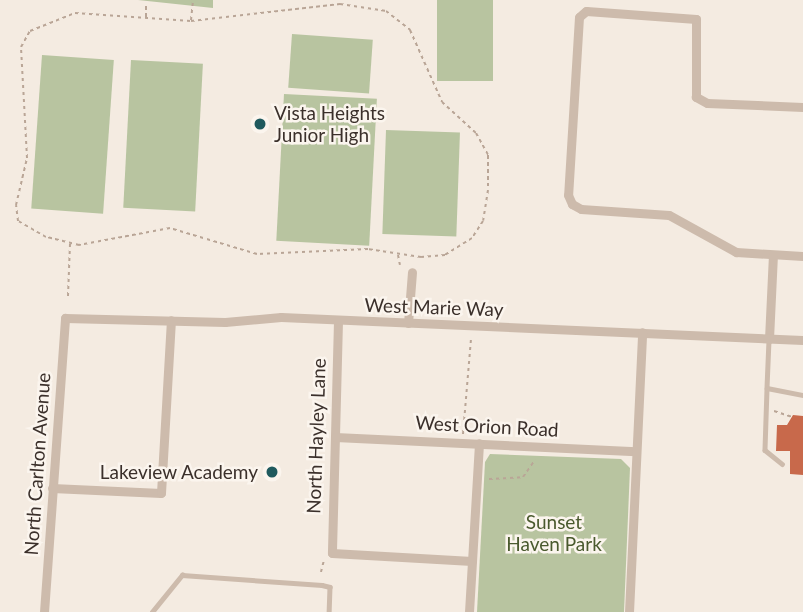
<!DOCTYPE html>
<html>
<head>
<meta charset="utf-8">
<style>
	body { margin:0 }
	#map { position:relative; width:803px; height:612px; overflow:hidden; background:#f4ebe1; font-family:Lato,sans-serif }
	div>[style] { position:absolute }
	.green>* { inset:0; background:#b8c4a0; transform-origin:0 0 }
	.building>* { inset:0; background:#c8694b }
	.path>* { height:2px; margin-top:-1px; transform-origin:0; background:repeating-linear-gradient(90deg,#b9a596 0 3.5px,transparent 0 7px) }
	.lane>* { height:4.5px; margin:-2.25px; padding:0 2.25px; transform-origin:2.25px; border-radius:2.25px; background:#cdbbac }
	.street>* { height:9px; margin:-4.5px; padding:0 4.5px; transform-origin:4.5px; border-radius:4.5px; background:#cdbbac }
	.dots>* { width:19px; height:19px; translate:-50% -50%; box-sizing:border-box; border:4px solid #fbf5ee; border-radius:50% }
	span { translate:-50% -50%; white-space:nowrap; text-align:center; line-height:1.15; -webkit-text-stroke:5px #fbf5ee; paint-order:stroke }
	.poi-label { font-size:19px; color:#3b302b }
	.left { translate:0 -50%; text-align:left }
	.right { translate:-100% -50%; text-align:right }
	.street-label { font-size:19px; color:#3b302b }
	.park-label { font-size:19px; color:#4a5a2e }
</style>
</head>
<body>
<div id="map">
	<div class="green">
		<div style="clip-path:polygon(138px 0,213px 0,213px 8px)"></div>
		<div style="left:437px;top:0;width:56px;height:81px"></div>
		<div style="left:292px;top:34px;width:81px;height:54px;rotate:4deg"></div>
		<div style="left:42px;top:55px;width:72px;height:154px;rotate:4deg"></div>
		<div style="left:131px;top:60px;width:72px;height:148px;rotate:3deg"></div>
		<div style="left:284px;top:94px;width:93px;height:147px;rotate:3deg"></div>
		<div style="left:386px;top:130px;width:74px;height:104px;rotate:2deg"></div>
		<div style="clip-path:polygon(490px 454px,621px 459px,630px 468px,624px 612px,477px 612px,485px 462px)"></div>
	</div>
	<div class="building">
		<div style="clip-path:polygon(793px 415px,803px 416px,803px 475px,790px 474px,790px 451px,776px 451px,777px 425px,787px 425px)"></div>
	</div>
	<div class="path">
		<div style="left:340px;top:4px;width:47px;rotate:8.7deg"></div>
		<div style="left:386px;top:11px;width:31px;rotate:38deg"></div>
		<div style="left:410px;top:30px;width:79px;rotate:66deg"></div>
		<div style="left:442px;top:102px;width:46px;rotate:42.4deg"></div>
		<div style="left:476px;top:133px;width:25px;rotate:61deg"></div>
		<div style="left:488px;top:155px;width:35px;rotate:90deg"></div>
		<div style="left:488px;top:190px;width:31px;rotate:99deg"></div>
		<div style="left:483px;top:221px;width:20px;rotate:123deg"></div>
		<div style="left:472px;top:238px;width:32px;rotate:148deg"></div>
		<div style="left:445px;top:255px;width:24px;rotate:175deg"></div>
		<div style="left:421px;top:257px;width:54px;rotate:-171.4deg"></div>
		<div style="left:368px;top:249px;width:111px;rotate:177.4deg"></div>
		<div style="left:257px;top:254px;width:91px;rotate:-163.4deg"></div>
		<div style="left:170px;top:228px;width:93px;rotate:169.4deg"></div>
		<div style="left:79px;top:245px;width:34px;rotate:-166deg"></div>
		<div style="left:46px;top:237px;width:32px;rotate:-150deg"></div>
		<div style="left:18px;top:221px;width:16px;rotate:-97deg"></div>
		<div style="left:16px;top:205px;width:48px;rotate:-76.8deg"></div>
		<div style="left:27px;top:158px;width:111px;rotate:-93.1deg"></div>
		<div style="left:21px;top:47px;width:18px;rotate:-61deg"></div>
		<div style="left:30px;top:31px;width:48px;rotate:-21.8deg"></div>
		<div style="left:75px;top:13px;width:116px;rotate:3.9deg"></div>
		<div style="left:191px;top:21px;width:150px;rotate:-6.5deg"></div>
		<div style="left:146px;top:17px;width:13px;rotate:-90deg"></div>
		<div style="left:191px;top:20px;width:20px;rotate:-84deg"></div>
		<div style="left:398px;top:255px;width:10px;rotate:79deg"></div>
		<div style="left:68px;top:296px;width:52px;rotate:-87.8deg"></div>
		<div style="left:774px;top:411px;width:20px;rotate:18deg"></div>
		<div style="left:463px;top:434px;width:96px;rotate:-85.2deg"></div>
		<div style="left:489px;top:479px;width:34px;rotate:-3deg"></div>
		<div style="left:523px;top:477px;width:21px;rotate:-55deg"></div>
		<div style="left:321px;top:572px;width:12px;rotate:-76deg"></div>
	</div>
	<div class="lane">
		<div style="left:769px;top:340px;width:48px;rotate:92.4deg"></div>
		<div style="left:767px;top:388px;width:37px;rotate:11deg"></div>
		<div style="left:767px;top:389px;width:61px;rotate:91.9deg"></div>
		<div style="left:765px;top:450px;width:22px;rotate:39deg"></div>
		<div style="left:152px;top:612px;width:48px;rotate:-51deg"></div>
		<div style="left:182px;top:575px;width:140px;rotate:4.1deg"></div>
		<div style="left:322px;top:585px;width:8px;rotate:14deg"></div>
		<div style="left:330px;top:587px;width:25px;rotate:92deg"></div>
	</div>
	<div class="street">
		<div style="left:803px;top:107px;width:96px;rotate:-177.6deg"></div>
		<div style="left:707px;top:103px;width:13px;rotate:-151deg"></div>
		<div style="left:696px;top:97px;width:78px;rotate:-90deg"></div>
		<div style="left:696px;top:19px;width:110px;rotate:-175.8deg"></div>
		<div style="left:586px;top:11px;width:9px;rotate:139deg"></div>
		<div style="left:579px;top:17px;width:178px;rotate:93.5deg"></div>
		<div style="left:568px;top:195px;width:10px;rotate:66deg"></div>
		<div style="left:572px;top:204px;width:10px;rotate:29deg"></div>
		<div style="left:581px;top:209px;width:88px;rotate:3.9deg"></div>
		<div style="left:669px;top:215px;width:77px;rotate:28.9deg"></div>
		<div style="left:736px;top:252px;width:67px;rotate:3.4deg"></div>
		<div style="left:338px;top:321px;width:232px;rotate:91.5deg"></div>
		<div style="left:332px;top:553px;width:140px;rotate:3.3deg"></div>
		<div style="left:408px;top:323px;width:51px;rotate:-85.5deg"></div>
		<div style="left:769px;top:339px;width:84px;rotate:-87.3deg"></div>
		<div style="left:335px;top:437px;width:301px;rotate:2.7deg"></div>
		<div style="left:52px;top:488px;width:109px;rotate:2.6deg"></div>
		<div style="left:161px;top:493px;width:173px;rotate:-86.7deg"></div>
		<div style="left:44px;top:612px;width:295px;rotate:-85.9deg"></div>
		<div style="left:65px;top:318px;width:160px;rotate:1.4deg"></div>
		<div style="left:225px;top:322px;width:56px;rotate:-5.1deg"></div>
		<div style="left:281px;top:317px;width:523px;rotate:2.52deg"></div>
		<div style="left:469px;top:612px;width:169px;rotate:-86.6deg"></div>
		<div style="left:629px;top:612px;width:280px;rotate:-87.3deg"></div>
	</div>
	<div class="dots">
		<div style="left:260px;top:124px;background:#1f5a5e"></div>
		<div style="left:272px;top:472px;background:#1f5a5e"></div>
	</div>
	<div class="poi-label">
		<span class="left" style="left:274px;top:124px">Vista Heights<br>Junior High</span>
		<span class="right" style="left:258px;top:472px">Lakeview Academy</span>
	</div>
	<div class="street-label">
		<span style="left:434px;top:307px;rotate:2deg">West Marie Way</span>
		<span style="left:487px;top:426px;rotate:3deg">West Orion Road</span>
		<span style="left:316px;top:436px;rotate:-88deg">North Hayley Lane</span>
		<span style="left:37px;top:464px;rotate:-86deg">North Carlton Avenue</span>
	</div>
	<div class="park-label">
		<span style="left:554px;top:533px">Sunset<br>Haven Park</span>
	</div>
</div>
</body>
</html>
